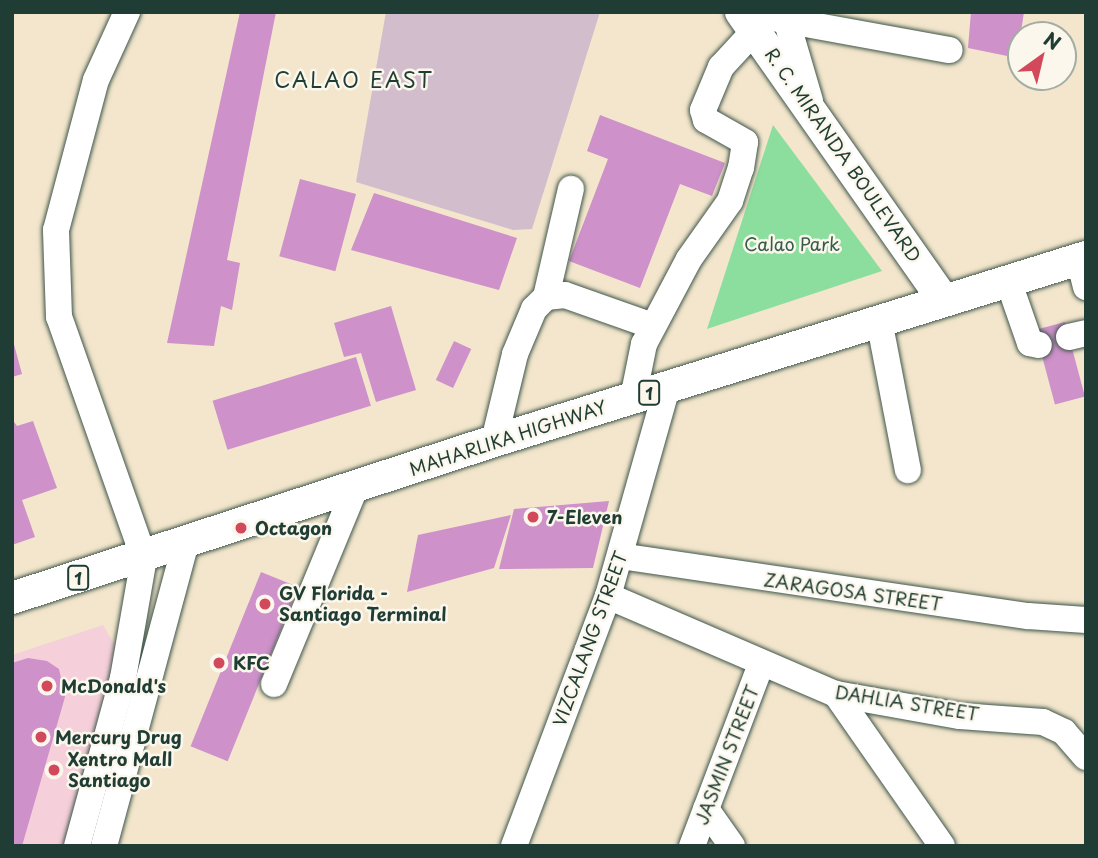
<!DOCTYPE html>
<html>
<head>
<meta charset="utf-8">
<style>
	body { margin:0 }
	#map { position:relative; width:1098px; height:858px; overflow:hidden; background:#f3e6cc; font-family:"Playpen Sans",sans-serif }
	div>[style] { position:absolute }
	.built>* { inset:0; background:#f5cfd9 }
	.industrial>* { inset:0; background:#d1bdcb }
	.green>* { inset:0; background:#8cde9e }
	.building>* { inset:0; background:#ce91ca; transform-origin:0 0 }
	.roads { filter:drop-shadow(0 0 2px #3f564b) drop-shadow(0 0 2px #3f564b) }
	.minor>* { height:26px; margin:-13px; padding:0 13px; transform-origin:13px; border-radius:13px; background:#fff }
	.major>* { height:32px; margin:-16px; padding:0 16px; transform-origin:16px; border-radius:16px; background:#fff }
	.dots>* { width:19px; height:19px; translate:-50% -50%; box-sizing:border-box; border:4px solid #fbf7ec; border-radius:50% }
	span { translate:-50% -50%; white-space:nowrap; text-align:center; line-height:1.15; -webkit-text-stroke:5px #fbf7ec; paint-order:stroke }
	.shield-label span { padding:2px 5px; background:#fbf7ec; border:2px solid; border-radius:5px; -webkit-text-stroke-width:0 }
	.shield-label { font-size:16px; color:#1f3d34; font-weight:700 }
	.street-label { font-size:18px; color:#1f3d34 }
	.park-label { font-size:18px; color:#355d49 }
	.poi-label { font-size:18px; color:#1f3d34; font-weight:700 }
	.left { translate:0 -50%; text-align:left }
	.quarter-label { font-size:21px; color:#1f3d34; letter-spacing:2px }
	.frame { position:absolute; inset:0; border:14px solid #1f3d34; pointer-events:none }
	.north { position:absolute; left:1007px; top:21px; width:70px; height:70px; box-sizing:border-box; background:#fbf7ec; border:2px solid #a3ada2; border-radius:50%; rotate:34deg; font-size:19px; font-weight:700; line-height:28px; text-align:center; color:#1f3d34 }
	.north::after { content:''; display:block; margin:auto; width:24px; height:32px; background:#d1495b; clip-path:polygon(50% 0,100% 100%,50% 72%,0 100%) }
</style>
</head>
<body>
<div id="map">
	<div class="built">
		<div style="clip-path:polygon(103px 625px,116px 647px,74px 846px,12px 846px,12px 655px)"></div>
	</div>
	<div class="industrial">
		<div style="clip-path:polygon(386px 12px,600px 12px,532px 229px,513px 230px,356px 182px)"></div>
	</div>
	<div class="green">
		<div style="clip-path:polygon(773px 125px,882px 271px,707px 329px)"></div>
	</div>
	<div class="building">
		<div style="clip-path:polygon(240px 12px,276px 12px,227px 260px,240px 263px,232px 310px,221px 306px,214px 346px,167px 343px)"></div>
		<div style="clip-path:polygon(971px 12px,1024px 12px,1017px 58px,968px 48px)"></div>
		<div style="clip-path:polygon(600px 115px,725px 163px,712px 196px,680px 184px,640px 288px,569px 261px,608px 159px,587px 151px)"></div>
		<div style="left:300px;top:179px;width:58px;height:80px;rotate:15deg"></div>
		<div style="clip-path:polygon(374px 193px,517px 238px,499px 290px,351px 250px)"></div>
		<div style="clip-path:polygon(391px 306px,416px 390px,376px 402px,361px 353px,344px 357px,334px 323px)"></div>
		<div style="left:1065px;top:322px;width:77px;height:31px;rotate:75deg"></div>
		<div style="clip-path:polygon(12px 337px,22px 374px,12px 377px)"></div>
		<div style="left:454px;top:341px;width:19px;height:43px;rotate:25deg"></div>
		<div style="left:356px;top:357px;width:51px;height:150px;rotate:73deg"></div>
		<div style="clip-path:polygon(12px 419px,17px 426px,33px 421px,57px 488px,22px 500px,35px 537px,12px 545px)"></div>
		<div style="clip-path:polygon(609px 501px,593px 568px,499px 569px,514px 509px)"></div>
		<div style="clip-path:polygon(511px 515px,494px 568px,407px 592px,418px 535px)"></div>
		<div style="left:261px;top:572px;width:40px;height:188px;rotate:22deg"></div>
		<div style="clip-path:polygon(28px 658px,47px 661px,59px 669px,65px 697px,22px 846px,12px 846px,12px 663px)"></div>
	</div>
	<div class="roads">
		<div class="minor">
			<div style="left:740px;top:12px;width:213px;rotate:10.3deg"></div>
			<div style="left:784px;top:12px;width:93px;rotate:73.7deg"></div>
			<div style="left:1079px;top:259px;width:29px;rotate:76deg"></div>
			<div style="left:1008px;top:280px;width:67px;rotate:70.8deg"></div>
			<div style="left:1030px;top:343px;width:9px;rotate:13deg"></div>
			<div style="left:546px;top:297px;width:111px;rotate:-77deg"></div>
			<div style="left:879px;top:320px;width:153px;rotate:79.1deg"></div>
			<div style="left:1069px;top:337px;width:17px;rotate:-13deg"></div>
			<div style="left:633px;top:398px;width:55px;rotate:-78.5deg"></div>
			<div style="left:644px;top:344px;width:96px;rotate:-62.1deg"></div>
			<div style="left:689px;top:259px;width:71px;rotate:-54.7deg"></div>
			<div style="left:730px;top:201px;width:35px;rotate:-72deg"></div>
			<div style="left:741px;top:168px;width:26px;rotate:-81deg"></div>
			<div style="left:745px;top:142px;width:45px;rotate:-150.6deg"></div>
			<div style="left:706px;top:120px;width:10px;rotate:-107deg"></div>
			<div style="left:703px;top:110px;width:47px;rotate:-67.3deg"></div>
			<div style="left:721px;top:67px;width:50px;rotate:-47.4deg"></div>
			<div style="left:494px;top:441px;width:89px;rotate:-76.4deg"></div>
			<div style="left:515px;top:354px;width:49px;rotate:-67.1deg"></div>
			<div style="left:534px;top:309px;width:17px;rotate:-45deg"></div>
			<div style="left:546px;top:297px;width:19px;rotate:-6deg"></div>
			<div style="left:565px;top:295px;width:93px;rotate:19.4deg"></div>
			<div style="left:620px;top:556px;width:412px;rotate:8.4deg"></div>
			<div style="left:1028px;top:616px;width:58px;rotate:3.9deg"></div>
			<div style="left:608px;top:596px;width:248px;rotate:23.3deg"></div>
			<div style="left:836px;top:694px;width:126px;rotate:10.1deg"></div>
			<div style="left:960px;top:716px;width:83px;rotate:4.1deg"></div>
			<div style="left:1043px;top:722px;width:23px;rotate:25deg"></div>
			<div style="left:1064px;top:732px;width:33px;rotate:49deg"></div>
			<div style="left:274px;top:684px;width:212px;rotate:-67.5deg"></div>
			<div style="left:836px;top:694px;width:185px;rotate:55.1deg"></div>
			<div style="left:706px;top:809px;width:45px;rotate:54.9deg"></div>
			<div style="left:77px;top:846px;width:174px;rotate:-74.7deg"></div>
			<div style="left:123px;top:678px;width:122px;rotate:-80.1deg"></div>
			<div style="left:144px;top:558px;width:256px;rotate:-109.4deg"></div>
			<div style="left:59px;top:317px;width:87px;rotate:-92deg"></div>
			<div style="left:56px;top:230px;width:155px;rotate:-75.1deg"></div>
			<div style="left:96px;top:80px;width:75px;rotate:-65.5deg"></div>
			<div style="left:104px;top:846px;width:314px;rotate:-74.9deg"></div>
			<div style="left:514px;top:846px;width:267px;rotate:-69.4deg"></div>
			<div style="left:608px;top:596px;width:217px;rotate:-74.2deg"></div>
			<div style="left:692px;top:846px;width:195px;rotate:-69.2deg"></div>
		</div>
		<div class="major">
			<div style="left:741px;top:12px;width:351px;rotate:54.9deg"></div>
			<div style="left:12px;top:598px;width:507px;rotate:-18.04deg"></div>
			<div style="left:494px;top:441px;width:620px;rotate:-17.27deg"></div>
		</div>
	</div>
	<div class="dots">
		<div style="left:533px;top:517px;background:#d1495b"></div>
		<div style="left:241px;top:528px;background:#d1495b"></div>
		<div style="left:265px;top:604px;background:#d1495b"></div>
		<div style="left:219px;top:663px;background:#d1495b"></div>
		<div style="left:47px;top:686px;background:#d1495b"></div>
		<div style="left:41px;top:737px;background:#d1495b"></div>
		<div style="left:54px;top:770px;background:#d1495b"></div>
	</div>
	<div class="shield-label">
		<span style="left:649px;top:393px">1</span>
		<span style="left:78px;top:578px">1</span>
	</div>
	<div class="street-label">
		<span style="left:843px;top:155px;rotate:55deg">R. C. MIRANDA BOULEVARD</span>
		<span style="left:508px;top:438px;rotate:-18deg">MAHARLIKA HIGHWAY</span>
		<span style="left:853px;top:592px;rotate:8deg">ZARAGOSA STREET</span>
		<span style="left:590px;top:639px;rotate:-70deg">VIZCALANG STREET</span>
		<span style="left:907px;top:703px;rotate:9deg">DAHLIA STREET</span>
		<span style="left:727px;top:755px;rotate:-69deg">JASMIN STREET</span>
	</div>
	<div class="park-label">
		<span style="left:792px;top:244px">Calao Park</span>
	</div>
	<div class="poi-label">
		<span class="left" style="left:547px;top:517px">7-Eleven</span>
		<span class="left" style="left:255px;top:528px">Octagon</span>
		<span class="left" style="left:279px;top:604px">GV Florida -<br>Santiago Terminal</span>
		<span class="left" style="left:233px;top:663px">KFC</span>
		<span class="left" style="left:61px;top:686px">McDonald's</span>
		<span class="left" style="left:55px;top:737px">Mercury Drug</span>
		<span class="left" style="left:68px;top:770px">Xentro Mall<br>Santiago</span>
	</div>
	<div class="quarter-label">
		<span style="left:354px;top:79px">CALAO EAST</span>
	</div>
	<div class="frame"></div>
	<div class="north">N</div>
</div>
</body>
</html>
